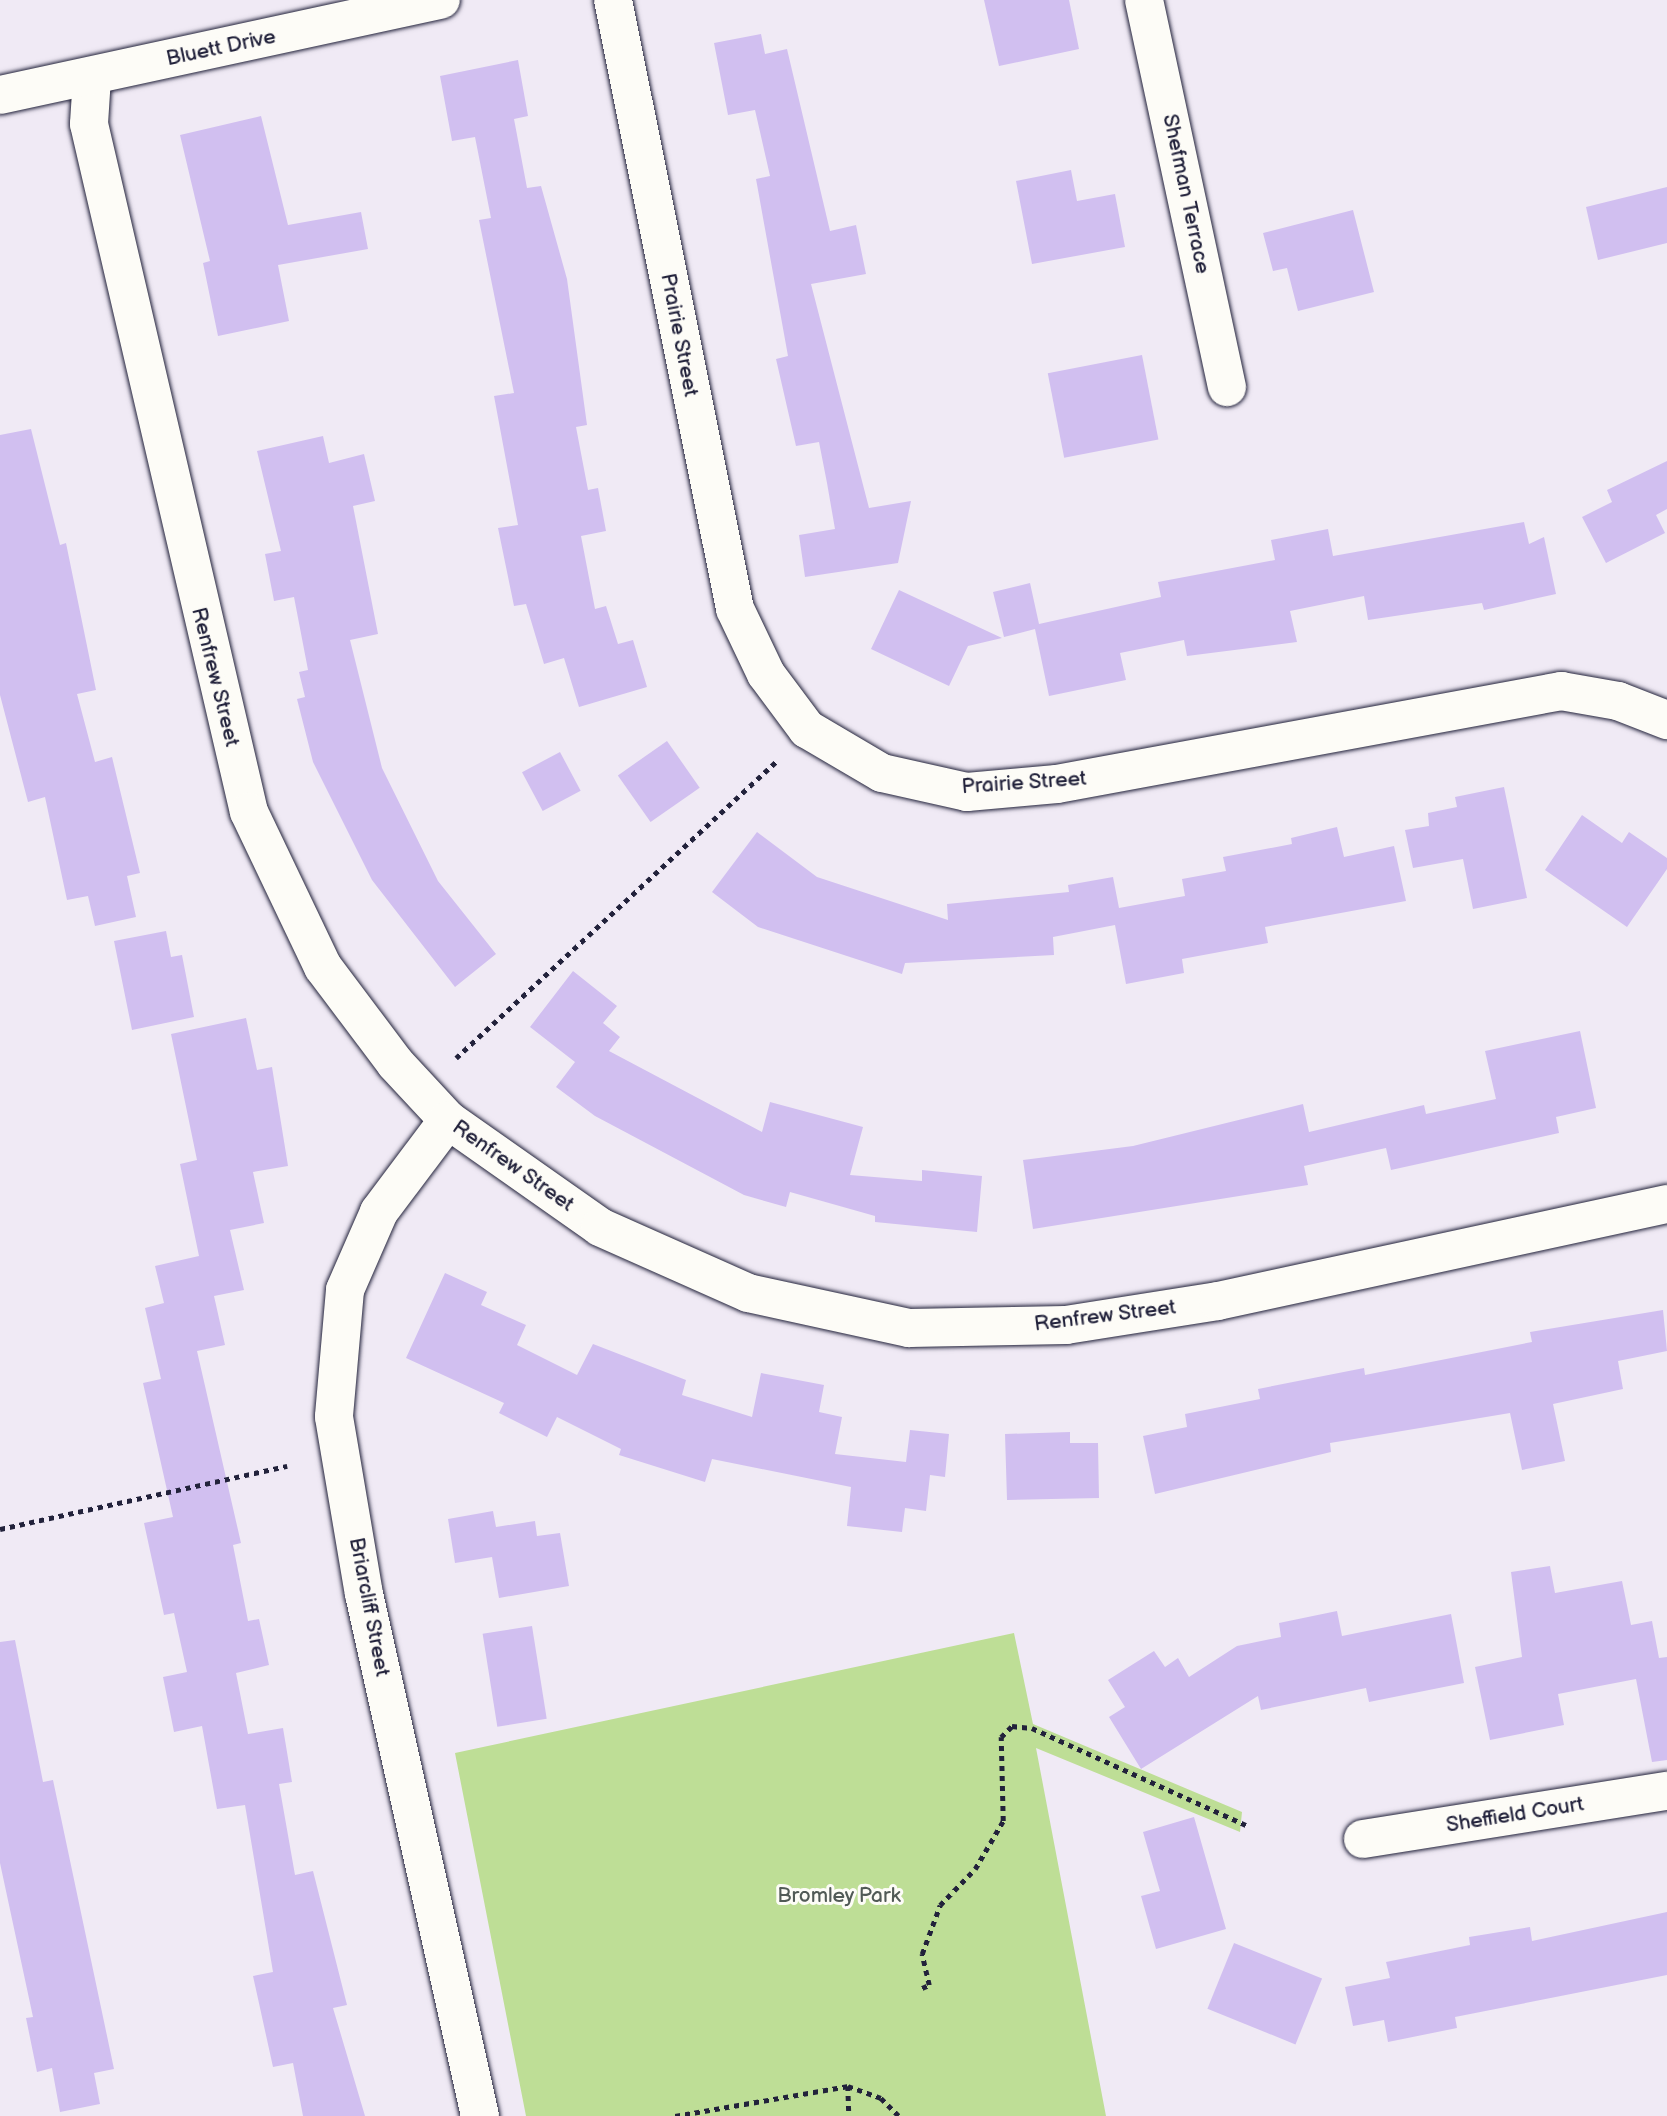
<!DOCTYPE html>
<html>
<head>
<meta charset="utf-8">
<style>
	body { margin:0 }
	#map { position:relative; width:1667px; height:2116px; overflow:hidden; background:#f0eaf5; font-family:"Balsamiq Sans",sans-serif }
	div>[style] { position:absolute }
	.green>* { inset:0; background:#bede96 }
	.building>* { inset:0; background:#d1bff0; transform-origin:0 0 }
	.path>* { height:4.5px; margin-top:-2.25px; transform-origin:0; background:repeating-linear-gradient(90deg,#22223b 0 5px,transparent 0 10px) }
	.roads { filter:drop-shadow(0 0 2px #22223b) drop-shadow(0 0 2px #22223b) }
	.minor>* { height:38px; margin:-19px; padding:0 19px; transform-origin:19px; border-radius:19px; background:#fdfcf7 }
	span { translate:-50% -50%; white-space:nowrap; text-align:center; line-height:1.15; -webkit-text-stroke:6px #fdfcf7; paint-order:stroke }
	.street-label { font-size:21px; color:#22223b }
	.park-label { font-size:21px; color:#515a56 }
</style>
</head>
<body>
<div id="map">
	<div class="green">
		<div style="clip-path:polygon(1014px 1633px,1033px 1724px,1242px 1812px,1240px 1832px,1036px 1748px,1106px 2116px,526px 2116px,455px 1753px)"></div>
	</div>
	<div class="building">
		<div style="clip-path:polygon(984px 0,1069px 0,1079px 49px,999px 66px)"></div>
		<div style="clip-path:polygon(761px 34px,765px 54px,787px 49px,830px 231px,856px 225px,866px 274px,811px 284px,869px 508px,911px 501px,898px 563px,805px 577px,799px 535px,835px 529px,827px 483px,819px 442px,796px 446px,776px 359px,788px 356px,756px 179px,770px 176px,755px 110px,728px 115px,714px 43px)"></div>
		<div style="clip-path:polygon(518px 60px,528px 116px,514px 119px,527px 188px,541px 186px,567px 279px,587px 425px,576px 427px,588px 490px,598px 488px,606px 531px,581px 536px,595px 609px,606px 606px,618px 644px,633px 640px,647px 687px,579px 707px,564px 658px,544px 664px,526px 604px,514px 606px,498px 528px,518px 525px,494px 396px,514px 393px,479px 220px,491px 218px,475px 137px,452px 141px,440px 76px)"></div>
		<div style="clip-path:polygon(261px 116px,288px 225px,361px 212px,368px 249px,278px 265px,289px 321px,218px 336px,203px 263px,210px 261px,180px 135px)"></div>
		<div style="clip-path:polygon(1071px 170px,1077px 201px,1115px 194px,1125px 247px,1032px 264px,1016px 181px)"></div>
		<div style="clip-path:polygon(1667px 187px,1667px 243px,1598px 260px,1586px 207px)"></div>
		<div style="clip-path:polygon(1353px 210px,1374px 292px,1298px 311px,1287px 268px,1273px 271px,1263px 233px)"></div>
		<div style="left:1142px;top:355px;width:86px;height:96px;rotate:79deg"></div>
		<div style="clip-path:polygon(31px 429px,60px 545px,66px 543px,96px 690px,77px 694px,95px 762px,112px 757px,140px 873px,127px 876px,136px 917px,95px 926px,88px 896px,67px 900px,45px 797px,28px 802px,0 695px,0 435px)"></div>
		<div style="clip-path:polygon(323px 436px,329px 463px,364px 454px,375px 501px,353px 506px,378px 634px,350px 640px,382px 768px,438px 881px,496px 954px,455px 987px,372px 880px,313px 762px,297px 699px,305px 697px,299px 672px,308px 670px,294px 597px,274px 601px,265px 554px,281px 551px,257px 451px)"></div>
		<div style="clip-path:polygon(1667px 461px,1667px 509px,1656px 515px,1665px 533px,1606px 563px,1582px 517px,1612px 502px,1607px 490px)"></div>
		<div style="clip-path:polygon(1524px 522px,1529px 544px,1544px 537px,1556px 594px,1484px 610px,1482px 603px,1368px 620px,1364px 596px,1290px 611px,1297px 642px,1187px 656px,1184px 640px,1120px 653px,1126px 680px,1049px 696px,1035px 629px,1004px 637px,993px 592px,1030px 583px,1039px 624px,1161px 597px,1158px 582px,1275px 560px,1271px 540px,1328px 529px,1333px 556px)"></div>
		<div style="clip-path:polygon(899px 590px,1002px 638px,968px 646px,949px 686px,871px 649px)"></div>
		<div style="left:667px;top:741px;width:57px;height:60px;rotate:55deg"></div>
		<div style="left:560px;top:752px;width:44px;height:43px;rotate:62deg"></div>
		<div style="clip-path:polygon(1504px 787px,1527px 898px,1473px 909px,1463px 859px,1413px 868px,1405px 830px,1429px 826px,1428px 813px,1457px 807px,1455px 797px)"></div>
		<div style="clip-path:polygon(1582px 815px,1622px 843px,1629px 832px,1667px 858px,1667px 869px,1627px 927px,1545px 870px)"></div>
		<div style="clip-path:polygon(1337px 827px,1344px 857px,1394px 846px,1406px 901px,1265px 927px,1268px 943px,1182px 959px,1184px 973px,1126px 984px,1115px 925px,1053px 937px,1054px 955px,905px 963px,902px 974px,758px 927px,712px 892px,757px 832px,817px 877px,948px 920px,947px 904px,1069px 892px,1068px 885px,1113px 877px,1119px 908px,1185px 896px,1182px 879px,1226px 871px,1223px 857px,1292px 844px,1291px 838px)"></div>
		<div style="clip-path:polygon(166px 931px,171px 957px,182px 955px,194px 1017px,132px 1030px,114px 941px)"></div>
		<div style="clip-path:polygon(573px 971px,617px 1006px,603px 1023px,620px 1037px,609px 1051px,762px 1132px,770px 1102px,863px 1127px,850px 1175px,922px 1181px,922px 1170px,982px 1176px,977px 1232px,875px 1222px,875px 1216px,790px 1192px,786px 1207px,744px 1195px,595px 1116px,556px 1087px,575px 1062px,530px 1027px)"></div>
		<div style="clip-path:polygon(246px 1018px,257px 1070px,272px 1067px,288px 1166px,253px 1172px,264px 1223px,230px 1230px,244px 1290px,214px 1296px,225px 1345px,197px 1351px,241px 1543px,233px 1545px,248px 1621px,259px 1619px,269px 1665px,236px 1673px,248px 1734px,283px 1728px,292px 1782px,279px 1784px,295px 1875px,313px 1871px,347px 2005px,333px 2008px,365px 2116px,303px 2116px,293px 2063px,273px 2067px,253px 1976px,273px 1972px,245px 1805px,217px 1809px,202px 1726px,174px 1732px,163px 1677px,187px 1672px,174px 1613px,164px 1615px,144px 1523px,173px 1517px,143px 1383px,161px 1379px,145px 1308px,164px 1303px,155px 1266px,199px 1256px,180px 1164px,197px 1160px,171px 1034px)"></div>
		<div style="clip-path:polygon(1580px 1031px,1596px 1108px,1556px 1117px,1559px 1133px,1391px 1170px,1386px 1148px,1304px 1166px,1308px 1185px,1033px 1229px,1023px 1160px,1133px 1146px,1303px 1104px,1309px 1132px,1424px 1105px,1426px 1114px,1496px 1099px,1485px 1051px)"></div>
		<div style="clip-path:polygon(445px 1273px,487px 1292px,481px 1305px,526px 1325px,517px 1345px,577px 1375px,593px 1344px,686px 1380px,682px 1395px,752px 1417px,761px 1373px,824px 1385px,819px 1412px,842px 1417px,835px 1454px,906px 1462px,910px 1430px,949px 1434px,945px 1477px,930px 1475px,926px 1511px,905px 1508px,902px 1532px,847px 1526px,851px 1487px,712px 1459px,705px 1482px,619px 1455px,621px 1449px,557px 1417px,547px 1437px,499px 1413px,504px 1403px,406px 1358px)"></div>
		<div style="clip-path:polygon(1663px 1310px,1667px 1351px,1618px 1361px,1623px 1389px,1553px 1404px,1565px 1461px,1522px 1470px,1510px 1413px,1330px 1443px,1331px 1452px,1155px 1494px,1143px 1436px,1187px 1427px,1185px 1414px,1260px 1399px,1258px 1389px,1364px 1368px,1365px 1375px,1532px 1342px,1530px 1332px)"></div>
		<div style="clip-path:polygon(1070px 1432px,1070px 1443px,1098px 1443px,1099px 1498px,1007px 1500px,1005px 1434px)"></div>
		<div style="clip-path:polygon(493px 1511px,496px 1527px,535px 1521px,537px 1536px,560px 1533px,569px 1586px,499px 1598px,492px 1557px,455px 1563px,448px 1519px)"></div>
		<div style="clip-path:polygon(1550px 1566px,1555px 1593px,1622px 1581px,1631px 1625px,1652px 1621px,1659px 1658px,1667px 1657px,1667px 1760px,1652px 1762px,1636px 1679px,1558px 1694px,1564px 1725px,1490px 1740px,1475px 1667px,1522px 1657px,1511px 1572px)"></div>
		<div style="clip-path:polygon(1337px 1611px,1342px 1636px,1451px 1614px,1464px 1683px,1369px 1702px,1366px 1688px,1261px 1710px,1258px 1696px,1141px 1769px,1109px 1717px,1125px 1707px,1108px 1680px,1154px 1651px,1165px 1667px,1178px 1658px,1189px 1677px,1237px 1646px,1281px 1637px,1279px 1623px)"></div>
		<div style="left:532px;top:1626px;width:94px;height:50px;rotate:81deg"></div>
		<div style="clip-path:polygon(15px 1640px,43px 1782px,53px 1780px,114px 2069px,94px 2073px,100px 2104px,60px 2112px,52px 2068px,37px 2072px,26px 2018px,33px 2017px,0 1863px,0 1642px)"></div>
		<div style="clip-path:polygon(1194px 1817px,1226px 1929px,1156px 1949px,1141px 1896px,1160px 1891px,1143px 1832px)"></div>
		<div style="clip-path:polygon(1667px 1912px,1667px 1975px,1455px 2017px,1457px 2028px,1388px 2042px,1384px 2020px,1353px 2026px,1345px 1987px,1390px 1978px,1386px 1962px,1470px 1945px,1469px 1937px,1530px 1927px,1532px 1941px)"></div>
		<div style="left:1234px;top:1943px;width:95px;height:71px;rotate:22deg"></div>
	</div>
	<div class="path">
		<div style="left:456px;top:1058px;width:439px;rotate:-42.8deg"></div>
		<div style="left:0;top:1529px;width:294px;rotate:-12.4deg"></div>
		<div style="left:922px;top:1988px;width:8px;rotate:-23deg"></div>
		<div style="left:929px;top:1985px;width:32px;rotate:-103deg"></div>
		<div style="left:922px;top:1954px;width:52px;rotate:-69.8deg"></div>
		<div style="left:940px;top:1905px;width:50px;rotate:-45.8deg"></div>
		<div style="left:975px;top:1869px;width:56px;rotate:-59.7deg"></div>
		<div style="left:1003px;top:1821px;width:84px;rotate:-91.4deg"></div>
		<div style="left:1001px;top:1737px;width:16px;rotate:-45deg"></div>
		<div style="left:1012px;top:1726px;width:20px;rotate:6deg"></div>
		<div style="left:1032px;top:1728px;width:235px;rotate:24.4deg"></div>
		<div style="left:848px;top:2086px;width:30px;rotate:88deg"></div>
		<div style="left:675px;top:2116px;width:176px;rotate:-9.8deg"></div>
		<div style="left:848px;top:2086px;width:35px;rotate:20deg"></div>
		<div style="left:881px;top:2098px;width:25px;rotate:45deg"></div>
	</div>
	<div class="roads">
		<div class="minor">
			<div style="left:613px;top:0;width:621px;rotate:78.67deg"></div>
			<div style="left:735px;top:609px;width:72px;rotate:64.5deg"></div>
			<div style="left:766px;top:674px;width:69px;rotate:53.3deg"></div>
			<div style="left:807px;top:729px;width:87px;rotate:30.4deg"></div>
			<div style="left:882px;top:773px;width:87px;rotate:12.6deg"></div>
			<div style="left:967px;top:792px;width:90px;rotate:-5.1deg"></div>
			<div style="left:1057px;top:784px;width:513px;rotate:-10.45deg"></div>
			<div style="left:1561px;top:691px;width:58px;rotate:10deg"></div>
			<div style="left:1618px;top:701px;width:53px;rotate:21.2deg"></div>
			<div style="left:1144px;top:0;width:396px;rotate:77.9deg"></div>
			<div style="left:92px;top:77px;width:47px;rotate:93.7deg"></div>
			<div style="left:89px;top:124px;width:706px;rotate:76.91deg"></div>
			<div style="left:249px;top:812px;width:172px;rotate:64.5deg"></div>
			<div style="left:323px;top:967px;width:120px;rotate:53.1deg"></div>
			<div style="left:395px;top:1063px;width:78px;rotate:47.1deg"></div>
			<div style="left:448px;top:1120px;width:186px;rotate:35.1deg"></div>
			<div style="left:600px;top:1227px;width:162px;rotate:24deg"></div>
			<div style="left:748px;top:1293px;width:165px;rotate:12.3deg"></div>
			<div style="left:909px;top:1328px;width:157px;rotate:-1.1deg"></div>
			<div style="left:1066px;top:1325px;width:154px;rotate:-9deg"></div>
			<div style="left:1218px;top:1301px;width:459px;rotate:-12.2deg"></div>
			<div style="left:0;top:95px;width:451px;rotate:-12.2deg"></div>
			<div style="left:448px;top:1120px;width:115px;rotate:126.9deg"></div>
			<div style="left:379px;top:1212px;width:85px;rotate:113.6deg"></div>
			<div style="left:345px;top:1290px;width:127px;rotate:95deg"></div>
			<div style="left:334px;top:1417px;width:180px;rotate:80.4deg"></div>
			<div style="left:364px;top:1594px;width:535px;rotate:77.47deg"></div>
			<div style="left:1363px;top:1839px;width:308px;rotate:-9deg"></div>
		</div>
	</div>
	<div class="street-label">
		<span style="left:221px;top:48px;rotate:-12deg">Bluett Drive</span>
		<span style="left:1186px;top:194px;rotate:78deg">Shefman Terrace</span>
		<span style="left:679px;top:335px;rotate:79deg">Prairie Street</span>
		<span style="left:215px;top:677px;rotate:76deg">Renfrew Street</span>
		<span style="left:1024px;top:783px;rotate:-4deg">Prairie Street</span>
		<span style="left:513px;top:1166px;rotate:35deg">Renfrew Street</span>
		<span style="left:1105px;top:1316px;rotate:-7deg">Renfrew Street</span>
		<span style="left:369px;top:1607px;rotate:79deg">Briarcliff Street</span>
		<span style="left:1515px;top:1815px;rotate:-9deg">Sheffield Court</span>
	</div>
	<div class="park-label">
		<span style="left:839px;top:1896px">Bromley Park</span>
	</div>
</div>
</body>
</html>
